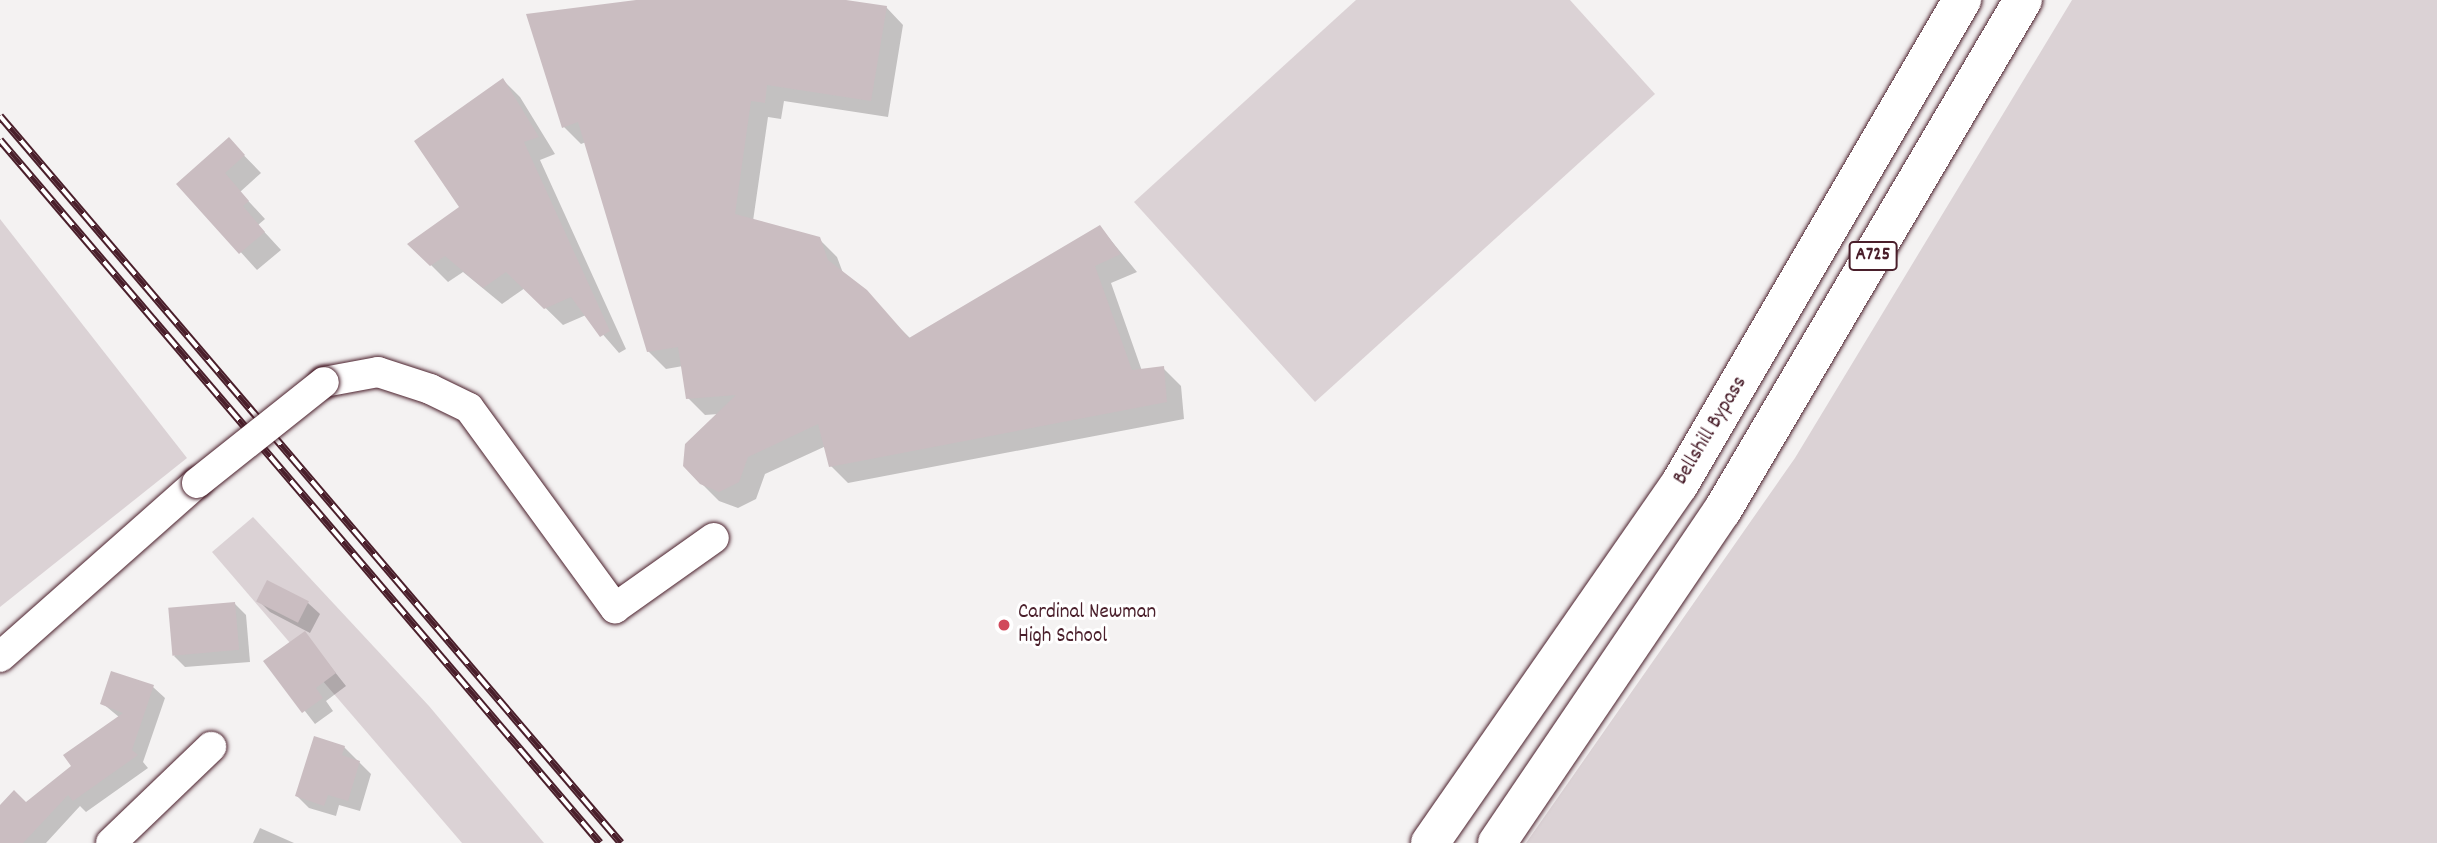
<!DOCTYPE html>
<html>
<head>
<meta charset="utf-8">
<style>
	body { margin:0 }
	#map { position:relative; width:2437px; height:843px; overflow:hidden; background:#f4f2f2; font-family:Dekko,sans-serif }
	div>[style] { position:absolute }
	.green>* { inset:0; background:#dbd2d5 }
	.shadow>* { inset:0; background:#0003 }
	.building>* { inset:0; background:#cabdc1; transform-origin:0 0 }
	.roads { filter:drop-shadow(0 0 2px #4a1f2b) drop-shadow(0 0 2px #4a1f2b) }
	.street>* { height:30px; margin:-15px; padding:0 15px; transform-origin:15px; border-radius:15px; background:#fff }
	.highway>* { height:38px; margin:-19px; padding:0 19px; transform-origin:19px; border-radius:19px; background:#fff }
	.rail>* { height:8px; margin-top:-4px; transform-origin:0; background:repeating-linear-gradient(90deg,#fff 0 16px,#4a1f2b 0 32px); box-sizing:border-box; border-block:2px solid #4a1f2b }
	.bridges { filter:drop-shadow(0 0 2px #4a1f2b) drop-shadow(0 0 2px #4a1f2b) }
	.street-bridge>* { height:30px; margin:-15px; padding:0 15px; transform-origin:15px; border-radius:15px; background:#fff }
	.dots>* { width:19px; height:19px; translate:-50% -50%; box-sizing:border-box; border:4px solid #fff; border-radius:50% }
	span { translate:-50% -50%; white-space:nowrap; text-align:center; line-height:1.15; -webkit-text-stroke:6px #fff; paint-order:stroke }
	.shield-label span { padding:2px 5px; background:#fff; border:2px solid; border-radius:5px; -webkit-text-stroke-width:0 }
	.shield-label { font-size:19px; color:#4a1f2b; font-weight:700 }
	.street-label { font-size:21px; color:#4a1f2b }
	.poi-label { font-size:21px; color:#4a1f2b }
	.left { translate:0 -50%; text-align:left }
</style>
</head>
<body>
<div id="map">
	<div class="green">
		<div style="clip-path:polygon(1356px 0,1570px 0,1655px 94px,1315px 402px,1134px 202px)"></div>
		<div style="clip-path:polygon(2072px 0,2437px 0,2437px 843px,1526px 843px,1795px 458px)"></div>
		<div style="clip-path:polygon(0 219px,187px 458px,0 607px)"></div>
		<div style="clip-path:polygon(253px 517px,429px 706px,544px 843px,462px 843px,212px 552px)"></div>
	</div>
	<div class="shadow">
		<div style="clip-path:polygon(650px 0,833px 0,886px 7px,903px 25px,888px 117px,784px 101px,781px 119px,768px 117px,753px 221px,819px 239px,837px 257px,843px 273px,911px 339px,1100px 227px,1137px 272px,1111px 283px,1142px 371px,1163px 368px,1181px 386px,1184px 419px,848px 483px,831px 466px,826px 446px,765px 474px,756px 499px,738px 508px,719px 501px,701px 483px,718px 414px,705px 415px,688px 398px,683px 366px,666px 369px,648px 351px,586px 142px,581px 144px,564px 127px)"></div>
		<div style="clip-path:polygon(503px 80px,520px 97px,555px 154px,540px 160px,626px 349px,619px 353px,586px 315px,563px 325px,525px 288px,502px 304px,463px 272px,448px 282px,410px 244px,461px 208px)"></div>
		<div style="clip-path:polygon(229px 140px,261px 173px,240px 192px,265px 219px,258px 225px,281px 250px,257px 270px,179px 184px)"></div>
		<div style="clip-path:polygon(258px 600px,308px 603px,320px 614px,310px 633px,270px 612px)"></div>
		<div style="clip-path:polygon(235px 604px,246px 615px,250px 662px,185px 667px,174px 656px)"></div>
		<div style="clip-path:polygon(304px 633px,346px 686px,326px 701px,333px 711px,315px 724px,266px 661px)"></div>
		<div style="clip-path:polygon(112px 673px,153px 687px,165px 698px,143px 762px,148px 768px,86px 812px,80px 806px,46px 843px,0 843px,0 808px,26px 805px,73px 767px,119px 717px,102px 703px)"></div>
		<div style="clip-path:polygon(344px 747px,371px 774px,360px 811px,339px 805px,336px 816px,309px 808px,297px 796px)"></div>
		<div style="clip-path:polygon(260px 828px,294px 843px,253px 843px)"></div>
	</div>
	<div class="building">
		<div style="clip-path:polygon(636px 0,846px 0,887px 6px,871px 101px,767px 85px,765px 103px,751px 101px,735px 214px,820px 237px,828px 260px,867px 290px,909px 338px,1100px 225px,1121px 254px,1095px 266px,1132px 370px,1164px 366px,1167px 402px,829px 467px,818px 424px,748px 457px,739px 482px,719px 492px,700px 484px,683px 466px,685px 444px,736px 395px,686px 399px,678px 347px,647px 352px,578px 122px,562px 128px,526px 14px)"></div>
		<div style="clip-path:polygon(503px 78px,539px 137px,524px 142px,610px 331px,600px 337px,571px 297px,544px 309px,506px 272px,483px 288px,445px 256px,430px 266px,407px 244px,459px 207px,414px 141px)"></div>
		<div style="clip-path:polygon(229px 137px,245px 155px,225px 173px,249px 201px,243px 206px,265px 232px,239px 254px,176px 184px)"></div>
		<div style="left:267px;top:580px;width:47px;height:24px;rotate:27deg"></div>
		<div style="left:235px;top:602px;width:48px;height:67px;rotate:85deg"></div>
		<div style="clip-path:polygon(305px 631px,336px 673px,316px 688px,323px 698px,302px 713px,263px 661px)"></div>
		<div style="clip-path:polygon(111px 671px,154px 685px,132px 750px,138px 755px,73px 801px,68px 795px,23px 843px,0 843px,0 805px,14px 790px,26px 802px,71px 766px,63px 755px,123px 713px,100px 704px)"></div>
		<div style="clip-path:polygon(314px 736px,345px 746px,342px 755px,360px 761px,348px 801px,328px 795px,324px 806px,295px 796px)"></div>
	</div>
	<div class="roads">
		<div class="street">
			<div style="left:324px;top:382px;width:55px;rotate:-10.5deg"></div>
			<div style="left:378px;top:372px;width:55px;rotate:18.1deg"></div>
			<div style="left:430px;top:389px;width:43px;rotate:26deg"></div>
			<div style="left:469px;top:408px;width:248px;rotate:53.9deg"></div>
			<div style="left:615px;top:608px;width:121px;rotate:-35.3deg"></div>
			<div style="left:0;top:657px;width:263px;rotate:-41.5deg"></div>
			<div style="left:111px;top:843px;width:139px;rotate:-43.8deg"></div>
		</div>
		<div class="highway">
			<div style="left:1430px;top:843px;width:436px;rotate:-55.2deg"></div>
			<div style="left:1679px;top:485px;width:562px;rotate:-59.74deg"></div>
			<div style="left:1497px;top:843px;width:401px;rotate:-55.9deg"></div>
			<div style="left:1722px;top:511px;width:593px;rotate:-59.5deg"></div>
		</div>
	</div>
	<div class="rail">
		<div style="left:0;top:116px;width:956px;rotate:49.5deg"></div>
		<div style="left:0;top:140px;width:924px;rotate:49.52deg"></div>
	</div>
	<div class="bridges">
		<div class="street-bridge">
			<div style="left:197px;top:483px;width:162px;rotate:-38.5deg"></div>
		</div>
	</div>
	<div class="dots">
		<div style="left:1004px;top:625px;background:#d1495b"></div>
	</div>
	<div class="shield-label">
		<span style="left:1873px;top:256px">A725</span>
	</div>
	<div class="street-label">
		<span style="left:1711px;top:431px;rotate:-59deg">Bellshill Bypass</span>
	</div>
	<div class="poi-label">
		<span class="left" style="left:1018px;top:625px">Cardinal Newman<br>High School</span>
	</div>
</div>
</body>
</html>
